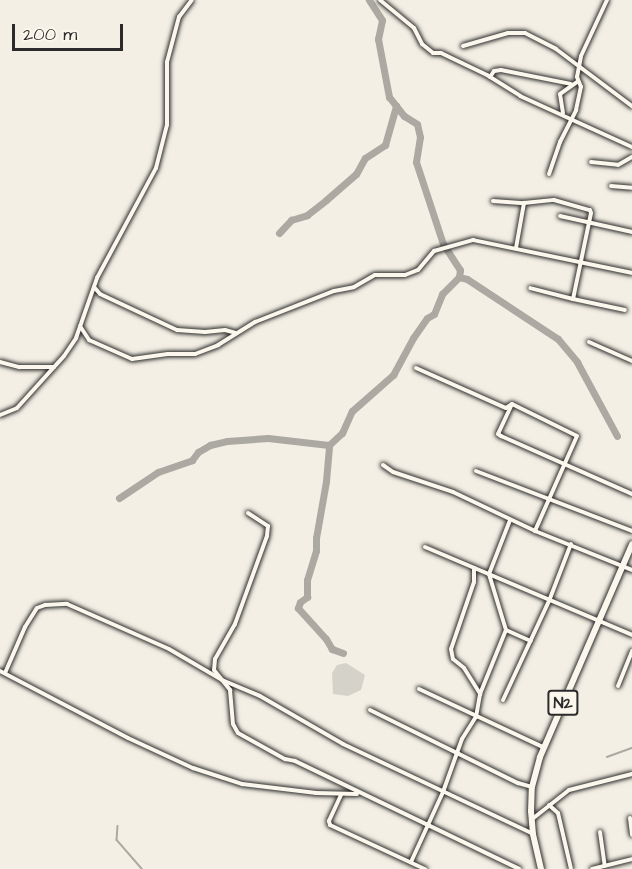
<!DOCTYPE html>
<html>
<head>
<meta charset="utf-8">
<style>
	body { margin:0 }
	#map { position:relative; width:632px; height:869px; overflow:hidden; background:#f3efe4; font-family:"Architects Daughter",sans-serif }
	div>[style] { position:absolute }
	.green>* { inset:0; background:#d5d2c9 }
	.stream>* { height:1.5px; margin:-0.75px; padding:0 0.75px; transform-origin:0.75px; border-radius:0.75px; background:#aca9a2 }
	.river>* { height:7px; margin:-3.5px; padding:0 3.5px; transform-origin:3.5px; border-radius:3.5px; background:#aca9a2 }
	.roads { filter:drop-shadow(0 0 2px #2b2b2b) drop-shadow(0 0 2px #2b2b2b) }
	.minor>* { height:4px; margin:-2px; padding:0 2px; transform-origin:2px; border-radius:2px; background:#fbf7ec }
	.trunk>* { height:6px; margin:-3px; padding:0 3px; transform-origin:3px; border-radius:3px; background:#fbf7ec }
	span { translate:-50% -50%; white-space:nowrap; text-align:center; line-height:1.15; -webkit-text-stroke:4.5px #fbf7ec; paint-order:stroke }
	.shield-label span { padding:2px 4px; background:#fbf7ec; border:2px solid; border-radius:4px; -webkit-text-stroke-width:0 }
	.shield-label { font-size:16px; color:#2b2b2b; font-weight:700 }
	.scale { position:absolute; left:12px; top:24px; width:111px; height:27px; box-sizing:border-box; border:3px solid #2b2b2b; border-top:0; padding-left:8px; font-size:18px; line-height:21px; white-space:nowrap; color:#2b2b2b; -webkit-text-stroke:4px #fbf7ec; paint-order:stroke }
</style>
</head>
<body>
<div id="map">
	<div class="green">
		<div style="clip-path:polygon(346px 663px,365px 675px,361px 690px,348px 696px,333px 694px,332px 673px,337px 665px)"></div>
	</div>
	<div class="stream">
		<div style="left:607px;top:757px;width:27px;rotate:-20deg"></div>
		<div style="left:118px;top:826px;width:14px;rotate:94deg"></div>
		<div style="left:117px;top:840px;width:38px;rotate:49deg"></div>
	</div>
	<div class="river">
		<div style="left:279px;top:233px;width:18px;rotate:-47deg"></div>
		<div style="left:291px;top:220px;width:17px;rotate:-17deg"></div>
		<div style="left:307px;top:215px;width:24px;rotate:-38deg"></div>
		<div style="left:326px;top:200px;width:40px;rotate:-41deg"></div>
		<div style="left:356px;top:174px;width:18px;rotate:-61deg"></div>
		<div style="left:365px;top:158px;width:24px;rotate:-33deg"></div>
		<div style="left:385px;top:145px;width:41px;rotate:-74.2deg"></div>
		<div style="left:459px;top:277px;width:8px;rotate:14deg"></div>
		<div style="left:467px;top:279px;width:109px;rotate:33.4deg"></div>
		<div style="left:558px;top:339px;width:30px;rotate:50deg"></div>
		<div style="left:577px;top:362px;width:84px;rotate:61.6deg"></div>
		<div style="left:119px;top:498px;width:47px;rotate:-33.7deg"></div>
		<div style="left:158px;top:472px;width:36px;rotate:-19deg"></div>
		<div style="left:192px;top:460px;width:10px;rotate:-53deg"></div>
		<div style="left:198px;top:452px;width:14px;rotate:-30deg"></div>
		<div style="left:210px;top:445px;width:17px;rotate:-13deg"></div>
		<div style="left:227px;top:441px;width:41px;rotate:-4.2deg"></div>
		<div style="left:268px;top:438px;width:61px;rotate:6.5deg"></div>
		<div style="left:343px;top:653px;width:12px;rotate:-160deg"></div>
		<div style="left:332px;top:649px;width:12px;rotate:-121deg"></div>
		<div style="left:326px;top:639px;width:42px;rotate:-132.1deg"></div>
		<div style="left:298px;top:608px;width:6px;rotate:-72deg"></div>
		<div style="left:300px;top:602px;width:9px;rotate:-36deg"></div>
		<div style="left:307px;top:597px;width:17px;rotate:-90deg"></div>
		<div style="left:307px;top:580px;width:31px;rotate:-73deg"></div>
		<div style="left:316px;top:550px;width:12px;rotate:-90deg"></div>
		<div style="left:316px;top:538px;width:58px;rotate:-80deg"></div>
		<div style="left:326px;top:481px;width:36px;rotate:-85deg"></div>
		<div style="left:329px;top:445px;width:18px;rotate:-43deg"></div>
		<div style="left:342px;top:433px;width:24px;rotate:-66deg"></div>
		<div style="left:352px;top:411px;width:55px;rotate:-41.3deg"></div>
		<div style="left:393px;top:375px;width:42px;rotate:-61.6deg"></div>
		<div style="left:413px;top:338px;width:24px;rotate:-55deg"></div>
		<div style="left:427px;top:318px;width:8px;rotate:-30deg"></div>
		<div style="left:434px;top:314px;width:22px;rotate:-68deg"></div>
		<div style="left:442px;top:294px;width:24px;rotate:-45deg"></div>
		<div style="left:459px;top:277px;width:7px;rotate:-82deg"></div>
		<div style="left:460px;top:270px;width:31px;rotate:-123deg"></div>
		<div style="left:443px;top:244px;width:86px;rotate:-108.2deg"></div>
		<div style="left:416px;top:162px;width:25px;rotate:-81deg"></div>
		<div style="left:420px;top:137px;width:13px;rotate:-103deg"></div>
		<div style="left:417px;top:124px;width:15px;rotate:-148deg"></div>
		<div style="left:404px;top:116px;width:24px;rotate:-128deg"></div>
		<div style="left:389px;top:97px;width:59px;rotate:-100.7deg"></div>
		<div style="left:378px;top:39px;width:19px;rotate:-78deg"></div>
		<div style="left:382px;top:20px;width:24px;rotate:-123deg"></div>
	</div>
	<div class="roads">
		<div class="minor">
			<div style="left:380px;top:0;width:44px;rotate:39.5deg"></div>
			<div style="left:414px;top:28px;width:18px;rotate:63deg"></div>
			<div style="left:422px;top:44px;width:14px;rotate:39deg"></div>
			<div style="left:433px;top:53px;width:8px"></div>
			<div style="left:441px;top:53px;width:51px;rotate:25.6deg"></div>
			<div style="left:487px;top:75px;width:39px;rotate:32deg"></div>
			<div style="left:520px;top:96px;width:123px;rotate:24.5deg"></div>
			<div style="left:463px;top:46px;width:47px;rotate:-16.1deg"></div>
			<div style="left:508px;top:33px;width:17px"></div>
			<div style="left:525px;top:33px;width:35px;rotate:27deg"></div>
			<div style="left:556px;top:49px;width:95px;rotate:36.9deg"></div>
			<div style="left:490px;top:77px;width:7px;rotate:-56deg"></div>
			<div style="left:494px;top:71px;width:7px;rotate:-8deg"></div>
			<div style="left:501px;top:70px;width:71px;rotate:11.3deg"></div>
			<div style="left:563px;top:113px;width:19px;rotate:-99deg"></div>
			<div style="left:560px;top:94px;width:21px;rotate:-35deg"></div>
			<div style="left:591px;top:162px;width:27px;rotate:6deg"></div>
			<div style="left:618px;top:165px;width:16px;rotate:-30deg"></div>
			<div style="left:549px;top:174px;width:34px;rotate:-71deg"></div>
			<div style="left:560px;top:142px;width:36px;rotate:-63deg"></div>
			<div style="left:576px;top:110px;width:24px;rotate:-78deg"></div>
			<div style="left:581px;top:87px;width:11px;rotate:-112deg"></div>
			<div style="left:577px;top:77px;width:21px;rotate:-79deg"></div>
			<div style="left:581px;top:56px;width:62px;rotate:-65.1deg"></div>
			<div style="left:611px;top:186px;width:21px;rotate:5deg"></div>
			<div style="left:493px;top:201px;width:31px;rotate:4deg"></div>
			<div style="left:524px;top:203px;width:30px;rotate:-6deg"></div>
			<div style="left:554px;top:200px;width:37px;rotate:16deg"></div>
			<div style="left:590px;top:210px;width:3px;rotate:72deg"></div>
			<div style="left:591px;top:213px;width:88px;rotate:101.8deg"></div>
			<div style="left:573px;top:299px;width:44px;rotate:-165.7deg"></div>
			<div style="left:560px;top:216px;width:74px;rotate:12.5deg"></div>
			<div style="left:516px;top:248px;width:46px;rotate:-79.9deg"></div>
			<div style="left:94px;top:287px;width:9px;rotate:49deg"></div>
			<div style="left:100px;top:294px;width:85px;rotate:25.1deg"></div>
			<div style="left:177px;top:330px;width:28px;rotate:4deg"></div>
			<div style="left:205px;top:332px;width:20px;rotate:-6deg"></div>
			<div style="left:225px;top:330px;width:11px;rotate:15deg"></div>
			<div style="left:573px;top:299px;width:53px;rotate:11.9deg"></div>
			<div style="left:80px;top:326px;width:17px;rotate:57deg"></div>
			<div style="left:89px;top:340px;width:47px;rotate:23.8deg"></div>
			<div style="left:132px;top:359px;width:36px;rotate:-8deg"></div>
			<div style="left:168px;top:354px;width:27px"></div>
			<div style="left:195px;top:354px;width:25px;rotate:-21deg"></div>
			<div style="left:218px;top:345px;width:44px;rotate:-31.9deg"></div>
			<div style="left:255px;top:322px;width:85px;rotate:-21.4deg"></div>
			<div style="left:334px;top:291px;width:20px;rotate:-11deg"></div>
			<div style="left:354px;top:287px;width:24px;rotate:-30deg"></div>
			<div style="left:375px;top:275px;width:30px"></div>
			<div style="left:405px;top:275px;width:14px;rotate:-21deg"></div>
			<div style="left:418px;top:270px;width:25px;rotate:-50deg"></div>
			<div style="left:434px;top:251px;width:41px;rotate:-15.8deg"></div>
			<div style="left:473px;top:240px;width:162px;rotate:11.7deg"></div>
			<div style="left:589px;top:342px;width:47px;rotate:23.8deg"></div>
			<div style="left:0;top:362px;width:20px;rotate:15deg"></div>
			<div style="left:19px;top:367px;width:35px"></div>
			<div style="left:416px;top:368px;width:98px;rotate:24deg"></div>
			<div style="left:506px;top:408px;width:7px;rotate:-34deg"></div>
			<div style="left:512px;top:404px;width:72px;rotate:26.2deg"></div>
			<div style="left:577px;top:436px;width:104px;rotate:113.9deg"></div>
			<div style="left:512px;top:404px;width:33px;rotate:115deg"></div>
			<div style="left:498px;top:434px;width:4px;rotate:34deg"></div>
			<div style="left:501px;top:436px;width:143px;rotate:23.9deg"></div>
			<div style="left:0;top:415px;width:18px;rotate:-22deg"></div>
			<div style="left:17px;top:408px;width:70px;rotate:-47.9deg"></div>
			<div style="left:64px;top:356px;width:22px;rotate:-56deg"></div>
			<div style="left:76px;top:338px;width:64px;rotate:-70.7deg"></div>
			<div style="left:97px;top:278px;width:125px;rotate:-61.8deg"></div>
			<div style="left:156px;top:168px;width:44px;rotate:-75.7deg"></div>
			<div style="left:167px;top:125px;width:63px;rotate:-90deg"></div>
			<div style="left:167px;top:62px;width:47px;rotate:-75.1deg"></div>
			<div style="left:179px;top:17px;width:21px;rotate:-53deg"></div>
			<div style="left:383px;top:465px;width:12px;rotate:35deg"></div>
			<div style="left:393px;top:472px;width:63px;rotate:18.4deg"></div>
			<div style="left:453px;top:492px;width:91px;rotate:25.4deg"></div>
			<div style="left:535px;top:531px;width:105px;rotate:21.9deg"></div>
			<div style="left:476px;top:471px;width:167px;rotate:21deg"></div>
			<div style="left:248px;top:513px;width:24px;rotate:33deg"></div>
			<div style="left:268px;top:526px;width:10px;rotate:96deg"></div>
			<div style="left:267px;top:536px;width:94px;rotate:110deg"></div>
			<div style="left:235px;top:624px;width:40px;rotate:119.7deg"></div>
			<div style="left:215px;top:659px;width:11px;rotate:95deg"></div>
			<div style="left:214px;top:670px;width:26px;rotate:51deg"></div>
			<div style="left:230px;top:690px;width:34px;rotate:85deg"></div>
			<div style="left:233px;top:724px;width:10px;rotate:61deg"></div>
			<div style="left:238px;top:733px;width:54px;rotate:29deg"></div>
			<div style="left:285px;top:759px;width:10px;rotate:11deg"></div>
			<div style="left:295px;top:761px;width:249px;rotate:25.7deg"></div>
			<div style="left:425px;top:547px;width:225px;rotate:23deg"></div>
			<div style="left:474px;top:568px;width:14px;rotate:90deg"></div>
			<div style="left:474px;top:582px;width:71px;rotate:108.9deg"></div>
			<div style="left:451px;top:649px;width:10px;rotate:79deg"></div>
			<div style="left:453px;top:659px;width:14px;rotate:39deg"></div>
			<div style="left:464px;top:668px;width:31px;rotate:58deg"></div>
			<div style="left:506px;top:630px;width:27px;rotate:24deg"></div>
			<div style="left:0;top:671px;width:144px;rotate:27.6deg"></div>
			<div style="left:128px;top:738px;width:72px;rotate:24.8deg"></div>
			<div style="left:193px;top:768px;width:52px;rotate:18.1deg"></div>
			<div style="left:242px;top:784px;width:75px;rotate:6.9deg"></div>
			<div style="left:316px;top:793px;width:41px;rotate:1.4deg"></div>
			<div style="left:5px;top:673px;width:50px;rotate:-66.5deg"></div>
			<div style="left:25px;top:627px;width:22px;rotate:-58deg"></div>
			<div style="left:37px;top:608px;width:9px;rotate:-21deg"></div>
			<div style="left:45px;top:605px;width:22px;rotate:-3deg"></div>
			<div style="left:67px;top:604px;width:111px;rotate:23.8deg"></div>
			<div style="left:169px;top:649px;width:61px;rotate:30.3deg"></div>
			<div style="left:222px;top:680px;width:41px;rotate:22.8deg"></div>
			<div style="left:260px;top:696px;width:96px;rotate:30deg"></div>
			<div style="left:343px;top:744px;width:210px;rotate:25.3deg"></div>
			<div style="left:618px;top:686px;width:38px;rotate:-68deg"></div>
			<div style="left:419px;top:689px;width:137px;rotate:25.1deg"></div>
			<div style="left:503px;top:700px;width:109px;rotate:-65.1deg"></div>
			<div style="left:549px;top:601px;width:61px;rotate:-68.9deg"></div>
			<div style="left:370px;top:710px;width:165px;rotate:26.3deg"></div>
			<div style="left:518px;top:783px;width:15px;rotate:16deg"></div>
			<div style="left:341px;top:795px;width:29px;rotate:115deg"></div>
			<div style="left:329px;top:821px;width:4px;rotate:76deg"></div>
			<div style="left:330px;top:825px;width:105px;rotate:24.9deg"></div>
			<div style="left:549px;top:805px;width:12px;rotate:42deg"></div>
			<div style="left:558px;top:813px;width:57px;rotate:76.9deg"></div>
			<div style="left:630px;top:818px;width:17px;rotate:83deg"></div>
			<div style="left:531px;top:820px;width:48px;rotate:-38.3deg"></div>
			<div style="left:569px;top:790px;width:65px;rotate:-14.3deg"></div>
			<div style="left:600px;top:832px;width:34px;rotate:82deg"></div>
			<div style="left:411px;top:862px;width:77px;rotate:-65.4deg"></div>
			<div style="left:443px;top:792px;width:56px;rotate:-70.3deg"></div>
			<div style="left:462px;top:739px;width:26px;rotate:-58deg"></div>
			<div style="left:476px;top:717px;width:23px;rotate:-80deg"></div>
			<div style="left:480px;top:694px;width:69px;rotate:-67.9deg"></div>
			<div style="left:506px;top:630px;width:59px;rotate:-106.9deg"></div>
			<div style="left:489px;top:574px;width:58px;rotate:-68.7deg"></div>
			<div style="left:592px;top:869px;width:41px;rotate:-14deg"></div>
		</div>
		<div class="trunk">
			<div style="left:541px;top:869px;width:36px;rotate:-103deg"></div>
			<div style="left:533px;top:834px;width:23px;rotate:-95deg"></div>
			<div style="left:531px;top:811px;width:24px;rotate:-88deg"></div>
			<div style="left:532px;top:787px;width:31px;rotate:-75deg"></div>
			<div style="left:540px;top:757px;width:232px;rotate:-66.6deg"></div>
		</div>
	</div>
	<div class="shield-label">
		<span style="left:563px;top:703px">N2</span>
	</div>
	<div class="scale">200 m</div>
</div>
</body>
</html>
